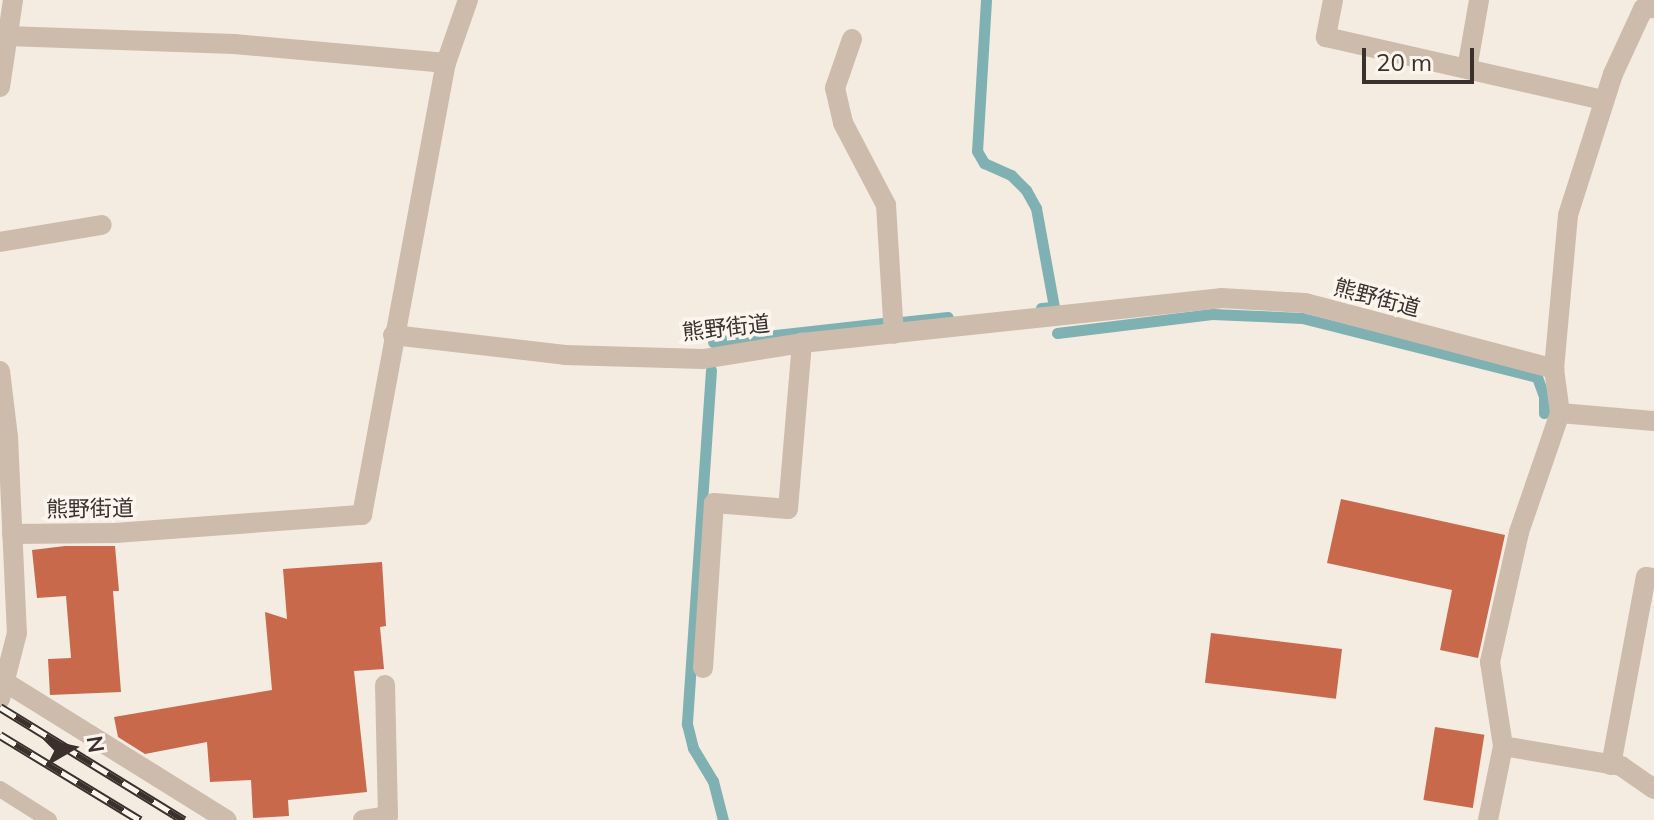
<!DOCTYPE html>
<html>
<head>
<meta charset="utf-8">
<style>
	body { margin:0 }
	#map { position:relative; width:1654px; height:820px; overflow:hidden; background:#f4ebe1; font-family:Mulish,"Noto Sans JP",sans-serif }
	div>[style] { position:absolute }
	.stream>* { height:11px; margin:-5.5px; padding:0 5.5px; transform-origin:5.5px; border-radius:5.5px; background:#7fb0b2 }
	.building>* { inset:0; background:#c8694b; transform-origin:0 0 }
	.lane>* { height:16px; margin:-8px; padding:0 8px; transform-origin:8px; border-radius:8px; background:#cdbbac }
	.street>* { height:20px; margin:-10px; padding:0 10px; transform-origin:10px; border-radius:10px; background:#cdbbac }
	.rail>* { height:9px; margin-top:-4.5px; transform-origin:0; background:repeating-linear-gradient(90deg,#fbf5ee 0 18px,#3b302b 0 36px); box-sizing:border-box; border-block:2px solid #3b302b }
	span { translate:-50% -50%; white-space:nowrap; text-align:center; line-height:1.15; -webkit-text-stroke:7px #fbf5ee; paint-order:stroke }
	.street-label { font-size:22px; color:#3b302b }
	.north { position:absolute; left:32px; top:708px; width:80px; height:80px; -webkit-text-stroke:6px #fbf5ee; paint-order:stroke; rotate:81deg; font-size:22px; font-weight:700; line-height:32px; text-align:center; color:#3b302b }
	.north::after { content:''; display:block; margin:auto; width:28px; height:36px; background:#3b302b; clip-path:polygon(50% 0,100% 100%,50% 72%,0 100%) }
	.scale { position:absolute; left:1362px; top:48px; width:112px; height:36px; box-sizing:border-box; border:4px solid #3b302b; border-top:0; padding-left:10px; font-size:24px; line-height:28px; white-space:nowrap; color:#3b302b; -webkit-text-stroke:6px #fbf5ee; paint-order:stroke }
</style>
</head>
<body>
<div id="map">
	<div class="stream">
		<div style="left:986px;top:0;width:151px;rotate:93.4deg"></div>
		<div style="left:977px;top:151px;width:14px;rotate:60deg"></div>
		<div style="left:984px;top:163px;width:30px;rotate:24deg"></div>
		<div style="left:1011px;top:175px;width:21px;rotate:45deg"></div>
		<div style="left:1026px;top:190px;width:21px;rotate:61deg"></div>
		<div style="left:1036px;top:208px;width:101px;rotate:79.7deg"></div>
		<div style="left:1054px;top:307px;width:13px;rotate:176deg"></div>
		<div style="left:901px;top:322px;width:47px;rotate:-6.1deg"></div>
		<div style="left:1057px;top:333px;width:156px;rotate:-7deg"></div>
		<div style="left:1212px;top:314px;width:90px;rotate:2.5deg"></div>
		<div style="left:1302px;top:318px;width:242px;rotate:14.1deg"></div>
		<div style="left:1537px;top:377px;width:20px;rotate:70deg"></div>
		<div style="left:1544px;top:396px;width:17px;rotate:90deg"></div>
		<div style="left:713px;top:342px;width:171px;rotate:-6.4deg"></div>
		<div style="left:711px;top:370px;width:355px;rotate:93.9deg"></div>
		<div style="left:687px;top:724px;width:25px;rotate:76deg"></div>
		<div style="left:693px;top:748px;width:39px;rotate:59deg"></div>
		<div style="left:713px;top:781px;width:40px;rotate:75.6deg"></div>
	</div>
	<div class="building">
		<div style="clip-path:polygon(1341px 499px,1505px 535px,1478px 658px,1440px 650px,1452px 590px,1327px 563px)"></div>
		<div style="clip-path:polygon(65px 546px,115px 546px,119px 591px,113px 591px,121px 692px,50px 695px,48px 659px,71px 658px,66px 596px,37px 598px,32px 550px)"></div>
		<div style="clip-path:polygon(382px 562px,386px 626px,380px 627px,384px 669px,354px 671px,367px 792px,288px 800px,289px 816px,253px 818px,251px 780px,210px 782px,207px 742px,145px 754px,118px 737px,114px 717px,272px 690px,265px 612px,287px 619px,283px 569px)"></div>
		<div style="left:1211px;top:633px;width:132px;height:50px;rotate:7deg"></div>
		<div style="left:1435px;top:727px;width:50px;height:74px;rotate:9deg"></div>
	</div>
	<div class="lane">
		<div style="left:0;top:789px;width:58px;rotate:32.3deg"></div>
	</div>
	<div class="street">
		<div style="left:1333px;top:0;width:38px;rotate:101deg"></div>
		<div style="left:1326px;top:37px;width:285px;rotate:12.8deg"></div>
		<div style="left:7px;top:36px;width:227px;rotate:2deg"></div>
		<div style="left:234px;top:44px;width:213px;rotate:5.1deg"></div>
		<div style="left:852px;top:39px;width:52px;rotate:109.1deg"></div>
		<div style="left:835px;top:88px;width:36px;rotate:77deg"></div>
		<div style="left:843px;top:123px;width:93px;rotate:62.3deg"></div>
		<div style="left:886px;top:205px;width:129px;rotate:86.5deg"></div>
		<div style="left:1467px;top:69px;width:70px;rotate:-80.1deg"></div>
		<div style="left:0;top:87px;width:88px;rotate:-81.5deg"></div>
		<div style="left:0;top:242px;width:103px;rotate:-9.5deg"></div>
		<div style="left:393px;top:335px;width:173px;rotate:6.6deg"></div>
		<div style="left:565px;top:355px;width:138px;rotate:1.7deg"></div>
		<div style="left:703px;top:359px;width:100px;rotate:-9.2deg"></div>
		<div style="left:802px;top:343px;width:421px;rotate:-6.1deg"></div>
		<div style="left:1221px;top:298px;width:84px;rotate:3.4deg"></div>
		<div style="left:1305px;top:303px;width:258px;rotate:14.8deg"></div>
		<div style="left:0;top:371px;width:66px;rotate:83.1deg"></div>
		<div style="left:8px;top:437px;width:196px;rotate:87.4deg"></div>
		<div style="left:17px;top:633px;width:68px;rotate:104.4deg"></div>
		<div style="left:1560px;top:413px;width:94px;rotate:4.9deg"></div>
		<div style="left:12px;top:534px;width:103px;rotate:-0.6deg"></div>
		<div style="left:115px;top:533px;width:248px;rotate:-4.2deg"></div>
		<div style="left:362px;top:515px;width:460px;rotate:-79.5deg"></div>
		<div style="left:446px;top:63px;width:67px;rotate:-70.8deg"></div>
		<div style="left:703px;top:668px;width:165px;rotate:-86.2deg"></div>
		<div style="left:714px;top:503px;width:74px;rotate:4.6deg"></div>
		<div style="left:788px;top:509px;width:167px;rotate:-85.2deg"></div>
		<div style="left:5px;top:682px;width:261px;rotate:31.9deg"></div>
		<div style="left:1503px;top:746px;width:120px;rotate:9.6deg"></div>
		<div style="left:1621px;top:766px;width:40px;rotate:34.9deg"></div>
		<div style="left:1611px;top:765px;width:191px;rotate:-79.5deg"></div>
		<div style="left:1646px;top:577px;width:8px;rotate:7deg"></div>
		<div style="left:363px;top:820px;width:25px;rotate:-9deg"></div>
		<div style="left:388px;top:816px;width:131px;rotate:-91.3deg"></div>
		<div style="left:1488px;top:820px;width:76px;rotate:-78.5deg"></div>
		<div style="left:1503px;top:746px;width:85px;rotate:-98.8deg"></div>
		<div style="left:1490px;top:662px;width:133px;rotate:-77.4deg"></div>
		<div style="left:1519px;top:532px;width:126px;rotate:-71deg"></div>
		<div style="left:1560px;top:413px;width:44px;rotate:-97.8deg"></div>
		<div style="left:1554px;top:369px;width:155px;rotate:-84.8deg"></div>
		<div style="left:1568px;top:215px;width:148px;rotate:-72.3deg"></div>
		<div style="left:1613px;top:74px;width:72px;rotate:-65.2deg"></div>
		<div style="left:1643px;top:9px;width:11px;rotate:-5deg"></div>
	</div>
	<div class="rail">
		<div style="left:0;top:707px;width:216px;rotate:31.6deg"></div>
		<div style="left:0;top:735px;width:164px;rotate:31.3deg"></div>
	</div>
	<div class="street-label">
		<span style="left:1377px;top:298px;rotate:15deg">熊野街道</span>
		<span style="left:726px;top:328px;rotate:-6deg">熊野街道</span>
		<span style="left:90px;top:509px;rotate:-1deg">熊野街道</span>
	</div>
	<div class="north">N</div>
	<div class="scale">20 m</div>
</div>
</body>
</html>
